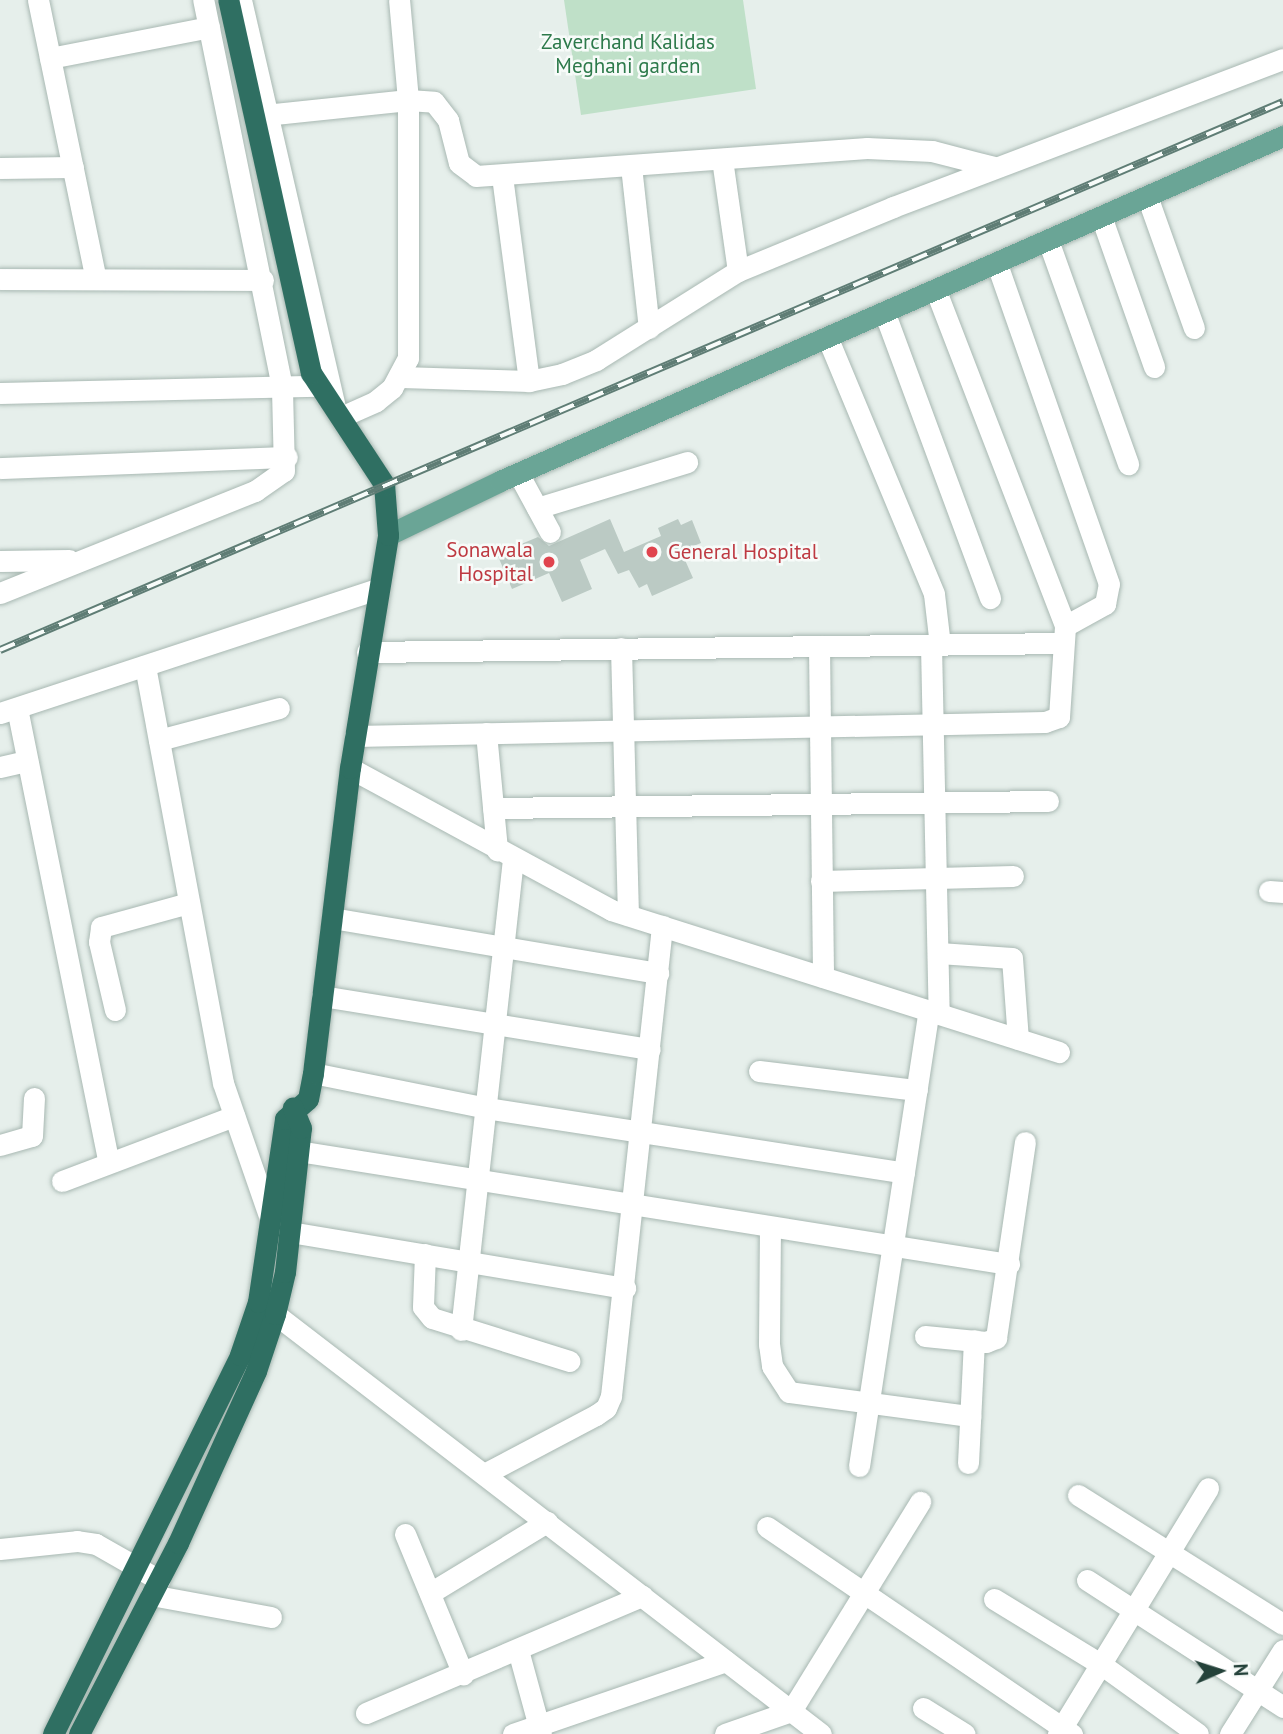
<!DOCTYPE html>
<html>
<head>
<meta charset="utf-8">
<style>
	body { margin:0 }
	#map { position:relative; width:1283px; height:1734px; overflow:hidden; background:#e6efeb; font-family:"PT Sans",sans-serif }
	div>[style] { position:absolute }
	.green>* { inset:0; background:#bfe0c8 }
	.building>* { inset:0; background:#bbcac4 }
	.roads { filter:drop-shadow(0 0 2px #a8b8b2) drop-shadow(0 0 2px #a8b8b2) }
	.minor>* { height:21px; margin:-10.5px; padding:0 10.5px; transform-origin:10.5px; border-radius:10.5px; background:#fff }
	.major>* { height:21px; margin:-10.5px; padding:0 10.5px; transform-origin:10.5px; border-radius:10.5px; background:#6aa596 }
	.highway>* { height:21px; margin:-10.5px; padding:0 10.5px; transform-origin:10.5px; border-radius:10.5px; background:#2f6f62 }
	.rail>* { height:8px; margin-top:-4px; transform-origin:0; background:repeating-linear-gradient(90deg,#f7fbf9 0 16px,#5f7d75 0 32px); box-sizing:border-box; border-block:2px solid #5f7d75 }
	.dots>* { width:19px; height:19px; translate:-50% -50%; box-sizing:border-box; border:4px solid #f7fbf9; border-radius:50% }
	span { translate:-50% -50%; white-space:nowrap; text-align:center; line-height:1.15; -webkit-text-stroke:5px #f7fbf9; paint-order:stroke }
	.park-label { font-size:21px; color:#2d7a4b }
	.health-label { font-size:21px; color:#be3a42 }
	.right { translate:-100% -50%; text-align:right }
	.left { translate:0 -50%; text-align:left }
	.north { position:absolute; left:1185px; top:1636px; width:70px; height:70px; -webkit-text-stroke:5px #f7fbf9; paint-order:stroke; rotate:87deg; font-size:19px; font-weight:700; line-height:28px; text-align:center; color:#24423a }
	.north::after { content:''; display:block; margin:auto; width:24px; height:32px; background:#24423a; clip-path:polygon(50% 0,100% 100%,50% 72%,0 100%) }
</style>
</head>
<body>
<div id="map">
	<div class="green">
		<div style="clip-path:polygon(564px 0,743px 0,756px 89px,581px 115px)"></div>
	</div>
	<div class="building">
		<div style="clip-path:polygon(610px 519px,624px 552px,661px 536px,658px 528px,678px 519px,681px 525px,692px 520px,701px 543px,681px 551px,693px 578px,652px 596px,647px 584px,639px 588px,629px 570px,618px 574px,605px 549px,580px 560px,592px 589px,562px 602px,549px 573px,512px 589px,497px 554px,538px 537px,549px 546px)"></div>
	</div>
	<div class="roads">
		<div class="minor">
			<div style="left:38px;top:0;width:285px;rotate:78.3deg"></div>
			<div style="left:241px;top:0;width:414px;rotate:77deg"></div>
			<div style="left:50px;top:58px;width:162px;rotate:-11deg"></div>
			<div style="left:265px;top:115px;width:144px;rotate:-6deg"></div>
			<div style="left:408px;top:100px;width:26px;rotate:4deg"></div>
			<div style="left:434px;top:102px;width:23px;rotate:52deg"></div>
			<div style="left:448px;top:120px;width:44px;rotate:75.7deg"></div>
			<div style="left:459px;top:163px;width:21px;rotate:37deg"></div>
			<div style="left:476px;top:176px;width:392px;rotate:-4.1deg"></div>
			<div style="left:867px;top:148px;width:65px;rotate:2.6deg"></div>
			<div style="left:932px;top:151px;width:64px;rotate:14.5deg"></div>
			<div style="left:722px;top:159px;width:113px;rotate:81.9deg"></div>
			<div style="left:631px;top:166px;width:163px;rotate:83.7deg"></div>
			<div style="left:0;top:168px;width:73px;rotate:-0.8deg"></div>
			<div style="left:502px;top:176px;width:207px;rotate:82.5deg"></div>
			<div style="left:1148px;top:199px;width:137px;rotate:70.4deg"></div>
			<div style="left:1102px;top:219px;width:157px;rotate:70.6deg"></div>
			<div style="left:1049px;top:243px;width:235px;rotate:70.3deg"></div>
			<div style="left:0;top:279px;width:263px;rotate:0.2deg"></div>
			<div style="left:936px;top:291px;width:359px;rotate:68.9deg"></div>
			<div style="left:885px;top:314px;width:303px;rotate:69.7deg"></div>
			<div style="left:828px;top:339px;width:276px;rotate:67.4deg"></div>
			<div style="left:934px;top:594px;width:51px;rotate:83.3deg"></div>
			<div style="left:401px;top:377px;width:128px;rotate:1.8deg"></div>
			<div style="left:529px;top:381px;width:34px;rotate:-12deg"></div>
			<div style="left:562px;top:374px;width:37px;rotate:-22deg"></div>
			<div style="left:596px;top:360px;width:168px;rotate:-32.1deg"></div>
			<div style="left:738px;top:271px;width:168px;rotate:-22.4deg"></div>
			<div style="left:893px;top:207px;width:417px;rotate:-20.8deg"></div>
			<div style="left:0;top:393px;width:317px;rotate:-1.3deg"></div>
			<div style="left:343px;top:416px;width:36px;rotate:-24deg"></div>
			<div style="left:376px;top:401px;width:21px;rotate:-39deg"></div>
			<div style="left:392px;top:388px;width:34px;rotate:-62deg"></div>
			<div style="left:408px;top:358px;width:258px;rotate:-90deg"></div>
			<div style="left:408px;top:100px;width:100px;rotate:-95.1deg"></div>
			<div style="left:0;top:468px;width:287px;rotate:-2.2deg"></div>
			<div style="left:518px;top:473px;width:67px;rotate:61.5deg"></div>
			<div style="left:537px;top:508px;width:157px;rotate:-17deg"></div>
			<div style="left:0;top:561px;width:69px;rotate:-0.8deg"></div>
			<div style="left:0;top:593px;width:275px;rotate:-21.8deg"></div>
			<div style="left:255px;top:491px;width:35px;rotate:-35deg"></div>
			<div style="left:284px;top:471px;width:84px;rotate:-91.4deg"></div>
			<div style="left:282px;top:387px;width:395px;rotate:-101.5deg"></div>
			<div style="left:931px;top:645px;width:369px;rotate:88.8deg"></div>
			<div style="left:819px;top:646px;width:331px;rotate:89.3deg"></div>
			<div style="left:621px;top:648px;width:267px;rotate:88.5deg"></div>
			<div style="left:367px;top:652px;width:696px;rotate:-0.74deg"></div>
			<div style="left:145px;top:666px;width:424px;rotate:79.4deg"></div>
			<div style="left:223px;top:1083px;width:138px;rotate:70.9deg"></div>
			<div style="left:17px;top:708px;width:462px;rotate:78.6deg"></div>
			<div style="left:0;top:713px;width:397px;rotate:-18.2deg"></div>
			<div style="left:486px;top:733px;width:118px;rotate:84.6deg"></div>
			<div style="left:355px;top:736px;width:690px;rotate:-1.16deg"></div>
			<div style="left:1045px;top:722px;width:15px;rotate:-20deg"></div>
			<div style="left:1059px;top:717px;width:91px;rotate:-86.2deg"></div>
			<div style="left:1065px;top:626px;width:46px;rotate:-28.8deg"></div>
			<div style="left:1105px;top:604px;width:20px;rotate:-79deg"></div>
			<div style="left:1109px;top:584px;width:338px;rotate:-109.3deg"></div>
			<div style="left:159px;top:740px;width:124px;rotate:-14.9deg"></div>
			<div style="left:0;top:767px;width:28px;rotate:-13deg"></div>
			<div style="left:350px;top:768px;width:297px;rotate:28.5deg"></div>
			<div style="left:611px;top:910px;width:470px;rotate:17.6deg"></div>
			<div style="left:493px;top:808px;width:555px;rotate:-0.72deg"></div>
			<div style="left:821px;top:881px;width:192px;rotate:-1.5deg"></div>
			<div style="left:1269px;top:891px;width:14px;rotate:4deg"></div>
			<div style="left:332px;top:918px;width:331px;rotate:9.6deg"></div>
			<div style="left:939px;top:953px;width:73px;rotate:3.9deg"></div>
			<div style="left:1012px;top:958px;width:81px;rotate:85.8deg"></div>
			<div style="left:322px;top:996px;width:332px;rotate:9.2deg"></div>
			<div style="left:115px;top:1010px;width:70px;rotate:-103.2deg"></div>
			<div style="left:99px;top:942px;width:15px;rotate:-82deg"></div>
			<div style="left:101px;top:927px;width:91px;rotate:-15.3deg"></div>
			<div style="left:759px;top:1071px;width:159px;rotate:6.9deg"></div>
			<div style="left:313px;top:1073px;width:177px;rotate:11.4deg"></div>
			<div style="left:486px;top:1108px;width:423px;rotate:8.8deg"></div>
			<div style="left:0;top:1145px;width:33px;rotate:-16deg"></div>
			<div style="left:32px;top:1136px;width:38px;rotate:-87deg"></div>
			<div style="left:298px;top:1151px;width:720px;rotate:9.03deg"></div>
			<div style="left:62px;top:1181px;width:184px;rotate:-20.7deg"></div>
			<div style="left:770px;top:1227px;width:117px;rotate:90.5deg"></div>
			<div style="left:769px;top:1344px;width:22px;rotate:82deg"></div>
			<div style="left:772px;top:1366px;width:31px;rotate:57deg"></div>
			<div style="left:789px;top:1392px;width:183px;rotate:7.6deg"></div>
			<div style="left:290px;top:1232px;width:340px;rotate:9.5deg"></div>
			<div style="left:425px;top:1254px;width:53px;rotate:92.2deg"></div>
			<div style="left:423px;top:1307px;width:14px;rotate:51deg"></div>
			<div style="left:432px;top:1318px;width:144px;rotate:17.4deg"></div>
			<div style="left:262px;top:1304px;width:705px;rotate:37.57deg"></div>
			<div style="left:461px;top:1330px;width:474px;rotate:-83.7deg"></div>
			<div style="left:925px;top:1336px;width:61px;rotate:5.6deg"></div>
			<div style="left:986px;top:1342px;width:11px;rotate:-22deg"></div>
			<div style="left:996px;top:1338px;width:198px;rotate:-81.6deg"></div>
			<div style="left:968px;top:1463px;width:123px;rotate:-87.2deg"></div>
			<div style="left:859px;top:1466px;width:460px;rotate:-81.3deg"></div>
			<div style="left:484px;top:1474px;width:127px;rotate:-27.8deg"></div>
			<div style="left:596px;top:1415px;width:12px;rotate:-35deg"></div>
			<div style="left:606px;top:1408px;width:13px;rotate:-67deg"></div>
			<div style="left:611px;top:1396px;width:473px;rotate:-83.8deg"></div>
			<div style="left:1078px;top:1495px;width:242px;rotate:32.2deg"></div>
			<div style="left:767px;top:1527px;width:369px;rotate:34.2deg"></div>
			<div style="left:405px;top:1534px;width:152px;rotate:67.5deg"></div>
			<div style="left:0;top:1549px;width:77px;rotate:-5.9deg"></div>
			<div style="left:77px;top:1541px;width:19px;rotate:9deg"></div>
			<div style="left:96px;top:1544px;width:73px;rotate:29.7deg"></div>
			<div style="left:1087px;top:1580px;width:234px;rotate:32.9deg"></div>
			<div style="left:430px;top:1593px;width:137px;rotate:-31.3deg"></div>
			<div style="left:151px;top:1595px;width:122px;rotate:10.4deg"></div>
			<div style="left:994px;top:1599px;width:127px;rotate:31.4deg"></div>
			<div style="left:1102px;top:1665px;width:118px;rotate:35.7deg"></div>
			<div style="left:518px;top:1650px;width:87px;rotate:74.7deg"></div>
			<div style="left:923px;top:1708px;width:49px;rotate:31.8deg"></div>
			<div style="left:366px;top:1713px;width:300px;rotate:-23deg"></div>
			<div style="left:513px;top:1734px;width:225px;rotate:-18.9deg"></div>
			<div style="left:725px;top:1734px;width:70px;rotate:-19.2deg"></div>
			<div style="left:791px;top:1711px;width:246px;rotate:-58.3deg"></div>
			<div style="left:1058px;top:1734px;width:288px;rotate:-58.6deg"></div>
			<div style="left:1230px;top:1734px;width:99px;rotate:-57.8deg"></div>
		</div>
		<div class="major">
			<div style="left:388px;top:535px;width:124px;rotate:-25.7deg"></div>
			<div style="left:500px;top:481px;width:856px;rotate:-23.78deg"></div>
		</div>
		<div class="highway">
			<div style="left:53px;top:1734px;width:423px;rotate:-63.7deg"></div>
			<div style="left:240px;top:1355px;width:56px;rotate:-71.2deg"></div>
			<div style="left:258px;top:1302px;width:185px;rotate:-81.6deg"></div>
			<div style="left:285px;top:1119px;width:30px;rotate:-41deg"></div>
			<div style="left:308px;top:1099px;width:26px;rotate:-79deg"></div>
			<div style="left:313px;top:1073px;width:307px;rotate:-83.1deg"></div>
			<div style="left:350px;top:768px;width:236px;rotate:-80.7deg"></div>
			<div style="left:388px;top:535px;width:51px;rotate:-94.5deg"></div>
			<div style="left:384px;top:484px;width:133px;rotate:-123.3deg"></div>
			<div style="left:311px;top:373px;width:382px;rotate:-102.5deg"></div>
			<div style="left:79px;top:1734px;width:215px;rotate:-62.6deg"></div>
			<div style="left:178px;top:1543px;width:189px;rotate:-65.6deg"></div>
			<div style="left:256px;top:1371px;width:60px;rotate:-71.6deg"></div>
			<div style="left:275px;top:1314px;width:43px;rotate:-76.6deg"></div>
			<div style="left:285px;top:1272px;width:145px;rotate:-83.7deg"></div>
			<div style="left:301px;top:1128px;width:22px;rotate:-112deg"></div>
		</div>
	</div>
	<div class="rail">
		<div style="left:0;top:650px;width:1395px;rotate:-23.13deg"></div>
	</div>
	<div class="dots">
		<div style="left:652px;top:552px;background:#e0444e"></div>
		<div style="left:549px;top:562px;background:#e0444e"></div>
	</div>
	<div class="park-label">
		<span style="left:628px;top:54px">Zaverchand Kalidas<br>Meghani garden</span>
	</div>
	<div class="health-label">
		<span class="right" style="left:533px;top:562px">Sonawala<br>Hospital</span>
		<span class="left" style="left:668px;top:552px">General Hospital</span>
	</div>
	<div class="north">N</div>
</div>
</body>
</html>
